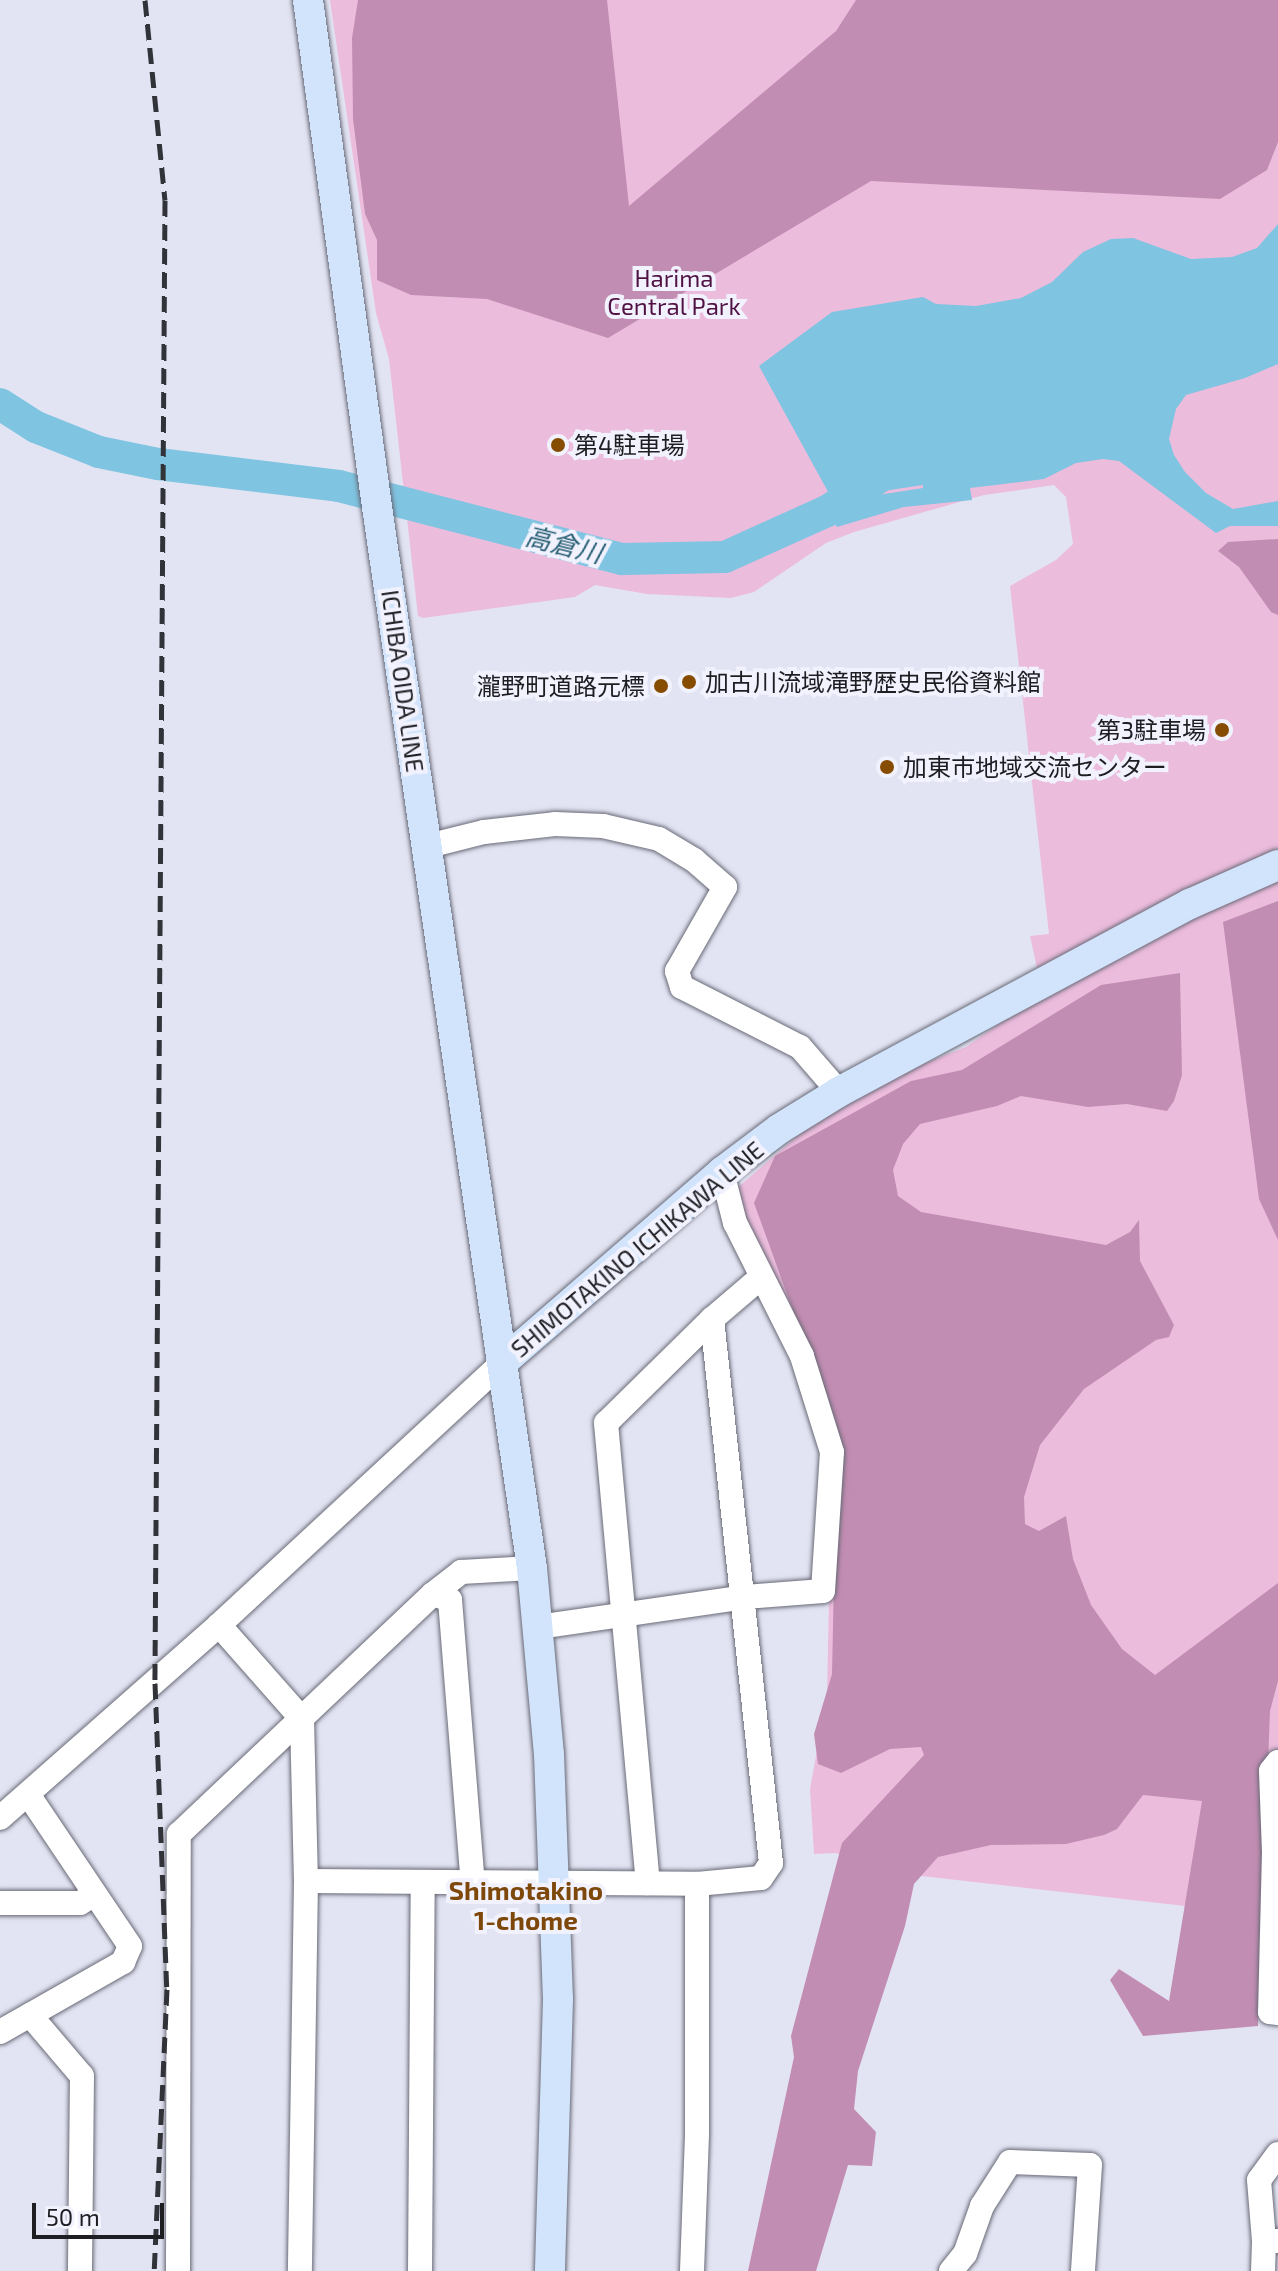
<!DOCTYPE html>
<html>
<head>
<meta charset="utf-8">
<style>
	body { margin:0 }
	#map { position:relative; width:1278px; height:2271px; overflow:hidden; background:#e3e4f3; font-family:"Exo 2","Noto Sans JP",sans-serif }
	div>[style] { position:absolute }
	.green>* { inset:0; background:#ecbcdd }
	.forest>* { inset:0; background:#c28db2 }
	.water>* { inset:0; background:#7fc4e1 }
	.river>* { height:32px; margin:-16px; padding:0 16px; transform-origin:16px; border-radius:16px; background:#7fc4e1 }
	.roads { filter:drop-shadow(0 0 2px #696a77) drop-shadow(0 0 2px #696a77) }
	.minor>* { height:24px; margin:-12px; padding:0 12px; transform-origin:12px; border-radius:12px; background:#fff }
	.major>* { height:30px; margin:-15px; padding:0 15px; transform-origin:15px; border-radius:15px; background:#d1e4fb }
	.rail>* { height:5px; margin-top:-2.5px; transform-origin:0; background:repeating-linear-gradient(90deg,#323339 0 16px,transparent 0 24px) }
	.dots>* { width:22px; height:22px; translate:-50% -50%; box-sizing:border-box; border:4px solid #f1f2fe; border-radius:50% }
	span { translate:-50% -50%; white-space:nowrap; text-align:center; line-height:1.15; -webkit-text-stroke:8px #f1f2fe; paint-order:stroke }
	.park-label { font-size:24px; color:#511243 }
	.poi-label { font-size:24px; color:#1d1d22 }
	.left { translate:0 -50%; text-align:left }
	.right { translate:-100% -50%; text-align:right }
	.street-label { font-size:24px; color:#1d1d22 }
	.water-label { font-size:26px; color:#275e73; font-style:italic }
	.neighbourhood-label { font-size:26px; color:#7d4809; font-weight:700 }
	.scale { position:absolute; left:32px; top:2203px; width:132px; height:36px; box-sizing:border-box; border:4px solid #1d1d22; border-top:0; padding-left:10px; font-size:24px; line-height:28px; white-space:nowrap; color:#1d1d22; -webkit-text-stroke:6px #f1f2fe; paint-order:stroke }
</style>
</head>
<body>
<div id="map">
	<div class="green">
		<div style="clip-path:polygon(330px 0,1278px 0,1278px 1762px,1271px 1922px,1185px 1906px,886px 1872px,836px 1853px,814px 1854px,810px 1789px,827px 1696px,832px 1452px,760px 1278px,735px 1190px,825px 1112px,902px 1072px,966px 1047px,1023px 1007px,1041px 986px,1030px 936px,1049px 934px,1010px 586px,1056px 560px,1073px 544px,1066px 497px,1054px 485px,984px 495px,854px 532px,826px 543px,754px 592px,731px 598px,647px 594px,595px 585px,575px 597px,423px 618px,418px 616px,389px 359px,376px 313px)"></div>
	</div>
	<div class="forest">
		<div style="clip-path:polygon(358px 0,607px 0,629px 206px,836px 31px,856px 0,1278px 0,1278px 142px,1267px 170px,1220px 199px,871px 181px,608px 338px,487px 299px,411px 295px,377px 280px,377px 240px,365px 214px,353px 119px,352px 38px)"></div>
		<div style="clip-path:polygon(1278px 539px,1278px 615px,1271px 612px,1239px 567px,1218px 551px,1228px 542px)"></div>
		<div style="clip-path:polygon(1278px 901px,1278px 1240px,1259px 1199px,1223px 922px)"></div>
		<div style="clip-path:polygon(1180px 973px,1182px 1075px,1174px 1101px,1167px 1111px,1127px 1104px,1088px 1107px,1021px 1096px,997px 1106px,920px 1124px,903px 1144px,893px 1170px,898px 1196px,921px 1212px,1106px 1245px,1130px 1232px,1139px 1220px,1140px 1261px,1174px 1325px,1169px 1337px,1156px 1340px,1084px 1389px,1040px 1445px,1024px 1497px,1025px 1524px,1039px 1531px,1066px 1516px,1073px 1559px,1091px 1605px,1122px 1649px,1155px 1675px,1278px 1583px,1278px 1681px,1270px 1711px,1258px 2026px,1143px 2036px,1110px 1980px,1119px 1969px,1169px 2001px,1202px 1801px,1143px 1795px,1117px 1829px,1104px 1835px,1066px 1844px,991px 1845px,938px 1857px,914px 1884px,905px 1926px,858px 2071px,854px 2109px,876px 2132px,872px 2166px,848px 2165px,816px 2271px,748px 2271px,794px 2057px,791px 2036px,842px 1843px,924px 1755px,921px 1747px,890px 1749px,841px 1773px,818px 1764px,814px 1734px,832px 1674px,837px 1432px,754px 1203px,775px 1156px,911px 1081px,962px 1070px,1101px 985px)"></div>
	</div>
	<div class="water">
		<div style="clip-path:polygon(1278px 224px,1278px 364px,1245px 378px,1186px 395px,1176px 409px,1169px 439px,1174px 455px,1185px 472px,1206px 493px,1233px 509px,1278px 501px,1278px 526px,1230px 526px,1216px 533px,1119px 461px,1103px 459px,1076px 463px,1044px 479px,970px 488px,972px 500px,904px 507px,837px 527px,825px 505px,832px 502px,923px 488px,923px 485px,832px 499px,759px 366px,832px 312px,923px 297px,936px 304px,976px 306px,1021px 298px,1052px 282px,1083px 252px,1111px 239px,1133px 238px,1191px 259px,1232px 257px,1257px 248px)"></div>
	</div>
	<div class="river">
		<div style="left:0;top:404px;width:43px;rotate:32.6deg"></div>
		<div style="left:36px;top:427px;width:68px;rotate:21.6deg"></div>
		<div style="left:99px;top:452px;width:60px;rotate:11.5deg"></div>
		<div style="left:158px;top:464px;width:182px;rotate:6.9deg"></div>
		<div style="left:339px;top:486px;width:292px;rotate:14.5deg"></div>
		<div style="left:622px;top:559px;width:103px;rotate:-1.1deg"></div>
		<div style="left:725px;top:557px;width:114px;rotate:-24.3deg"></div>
		<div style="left:829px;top:510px;width:69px;rotate:-33.2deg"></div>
	</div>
	<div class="roads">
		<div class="minor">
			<div style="left:428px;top:846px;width:58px;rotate:-14deg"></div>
			<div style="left:484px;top:832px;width:71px;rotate:-6.4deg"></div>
			<div style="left:555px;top:824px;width:48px;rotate:2.4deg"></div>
			<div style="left:603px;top:826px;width:57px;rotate:13.1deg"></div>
			<div style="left:659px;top:839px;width:41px;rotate:31deg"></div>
			<div style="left:694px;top:860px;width:41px;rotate:41.1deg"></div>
			<div style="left:725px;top:887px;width:97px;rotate:119.7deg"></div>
			<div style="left:677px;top:971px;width:17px;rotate:73deg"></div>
			<div style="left:682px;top:987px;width:132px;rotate:27deg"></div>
			<div style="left:800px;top:1047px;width:60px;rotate:49.1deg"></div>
			<div style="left:712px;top:1319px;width:63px;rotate:-40.5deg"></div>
			<div style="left:433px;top:1594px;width:36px;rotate:-38deg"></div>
			<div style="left:461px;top:1572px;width:71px;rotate:-3.2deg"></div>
			<div style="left:219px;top:1625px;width:125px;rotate:48.6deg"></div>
			<div style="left:302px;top:1719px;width:162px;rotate:88.6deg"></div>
			<div style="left:306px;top:1881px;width:390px;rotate:90.9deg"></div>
			<div style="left:538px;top:1627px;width:209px;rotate:-8.2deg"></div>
			<div style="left:745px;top:1597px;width:78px;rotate:-4.4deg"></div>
			<div style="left:823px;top:1591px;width:139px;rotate:-86.3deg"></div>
			<div style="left:832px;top:1452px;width:101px;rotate:-107.4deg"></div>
			<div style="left:802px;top:1356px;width:149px;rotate:-116.7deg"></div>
			<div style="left:735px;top:1223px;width:53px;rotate:-104.3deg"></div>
			<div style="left:1278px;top:1762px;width:11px;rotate:128deg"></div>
			<div style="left:1271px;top:1771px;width:80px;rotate:87.9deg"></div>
			<div style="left:1274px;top:1851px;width:4px"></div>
			<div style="left:0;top:1818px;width:292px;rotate:-41.4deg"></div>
			<div style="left:219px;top:1625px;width:388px;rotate:-42.8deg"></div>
			<div style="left:1274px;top:1851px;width:161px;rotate:91.4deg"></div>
			<div style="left:1270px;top:2012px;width:8px;rotate:7deg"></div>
			<div style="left:306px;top:1881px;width:391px;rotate:0.4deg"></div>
			<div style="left:697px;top:1884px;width:64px;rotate:-5.4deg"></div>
			<div style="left:761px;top:1878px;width:18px;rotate:-56deg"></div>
			<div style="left:771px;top:1863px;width:547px;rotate:-96.19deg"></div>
			<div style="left:712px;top:1319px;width:148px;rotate:135.5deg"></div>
			<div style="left:606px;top:1423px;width:462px;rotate:84.8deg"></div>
			<div style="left:0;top:1903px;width:80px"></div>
			<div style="left:80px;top:1903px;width:17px;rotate:-31deg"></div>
			<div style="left:30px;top:2015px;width:80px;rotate:49.6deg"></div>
			<div style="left:82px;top:2076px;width:195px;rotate:90.6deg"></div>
			<div style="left:0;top:2032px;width:142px;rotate:-29.6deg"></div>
			<div style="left:123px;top:1962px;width:17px;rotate:-66deg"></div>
			<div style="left:130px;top:1946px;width:183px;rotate:-123.9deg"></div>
			<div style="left:1278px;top:2154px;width:32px;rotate:126deg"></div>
			<div style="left:1259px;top:2180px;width:61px;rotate:85.3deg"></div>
			<div style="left:1264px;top:2241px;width:14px"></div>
			<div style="left:178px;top:2271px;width:437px;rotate:-89.9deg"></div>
			<div style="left:179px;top:1834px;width:349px;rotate:-43.4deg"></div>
			<div style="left:433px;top:1594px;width:18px;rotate:19deg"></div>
			<div style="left:450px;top:1600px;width:284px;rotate:85.4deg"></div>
			<div style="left:420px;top:2271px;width:387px;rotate:-89.6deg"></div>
			<div style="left:692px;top:2271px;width:138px;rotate:-87.9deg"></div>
			<div style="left:697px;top:2133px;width:249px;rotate:-90deg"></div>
			<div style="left:951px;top:2271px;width:22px;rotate:-51deg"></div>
			<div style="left:965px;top:2254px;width:51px;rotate:-70.5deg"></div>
			<div style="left:982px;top:2206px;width:52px;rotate:-57.5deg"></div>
			<div style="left:1010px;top:2162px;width:80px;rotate:2.1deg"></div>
			<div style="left:1090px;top:2165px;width:106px;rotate:93.8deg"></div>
			<div style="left:1263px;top:2271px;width:30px;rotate:-88deg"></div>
		</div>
		<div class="major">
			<div style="left:308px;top:0;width:512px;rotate:82.25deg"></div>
			<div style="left:377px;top:507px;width:1072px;rotate:81.69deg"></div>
			<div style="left:532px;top:1568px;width:187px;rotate:84.8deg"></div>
			<div style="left:549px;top:1754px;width:245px;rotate:87.9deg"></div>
			<div style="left:558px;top:1999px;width:272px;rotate:91.7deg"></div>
			<div style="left:504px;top:1361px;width:289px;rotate:-40.9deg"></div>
			<div style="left:722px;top:1172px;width:71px;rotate:-37deg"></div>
			<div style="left:779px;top:1129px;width:70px;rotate:-31.7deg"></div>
			<div style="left:839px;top:1092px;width:398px;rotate:-28.2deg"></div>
			<div style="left:1190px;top:904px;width:96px;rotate:-23.9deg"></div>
		</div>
	</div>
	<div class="rail">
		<div style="left:145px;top:0;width:201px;rotate:84.3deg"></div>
		<div style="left:165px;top:200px;width:1483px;rotate:90.39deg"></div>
		<div style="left:155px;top:1683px;width:306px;rotate:87.8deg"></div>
		<div style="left:167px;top:1989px;width:282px;rotate:92.6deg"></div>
	</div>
	<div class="dots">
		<div style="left:558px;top:445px;background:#864c02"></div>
		<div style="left:689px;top:682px;background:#864c02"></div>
		<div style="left:661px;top:686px;background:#864c02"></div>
		<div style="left:1222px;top:730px;background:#864c02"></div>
		<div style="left:887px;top:767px;background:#864c02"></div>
	</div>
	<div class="park-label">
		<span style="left:674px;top:292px">Harima<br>Central Park</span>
	</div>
	<div class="poi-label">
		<span class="left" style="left:574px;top:445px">第4駐車場</span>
		<span class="left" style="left:705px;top:682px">加古川流域滝野歴史民俗資料館</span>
		<span class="right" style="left:645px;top:686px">瀧野町道路元標</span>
		<span class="right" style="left:1206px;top:730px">第3駐車場</span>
		<span class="left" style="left:903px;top:767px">加東市地域交流センター</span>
	</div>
	<div class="street-label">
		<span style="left:403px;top:681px;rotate:82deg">ICHIBA OIDA LINE</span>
		<span style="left:637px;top:1249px;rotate:-40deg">SHIMOTAKINO ICHIKAWA LINE</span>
	</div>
	<div class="water-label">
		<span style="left:564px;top:544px;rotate:14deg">高倉川</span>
	</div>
	<div class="neighbourhood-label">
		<span style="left:526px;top:1905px">Shimotakino<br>1-chome</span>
	</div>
	<div class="scale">50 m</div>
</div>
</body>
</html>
